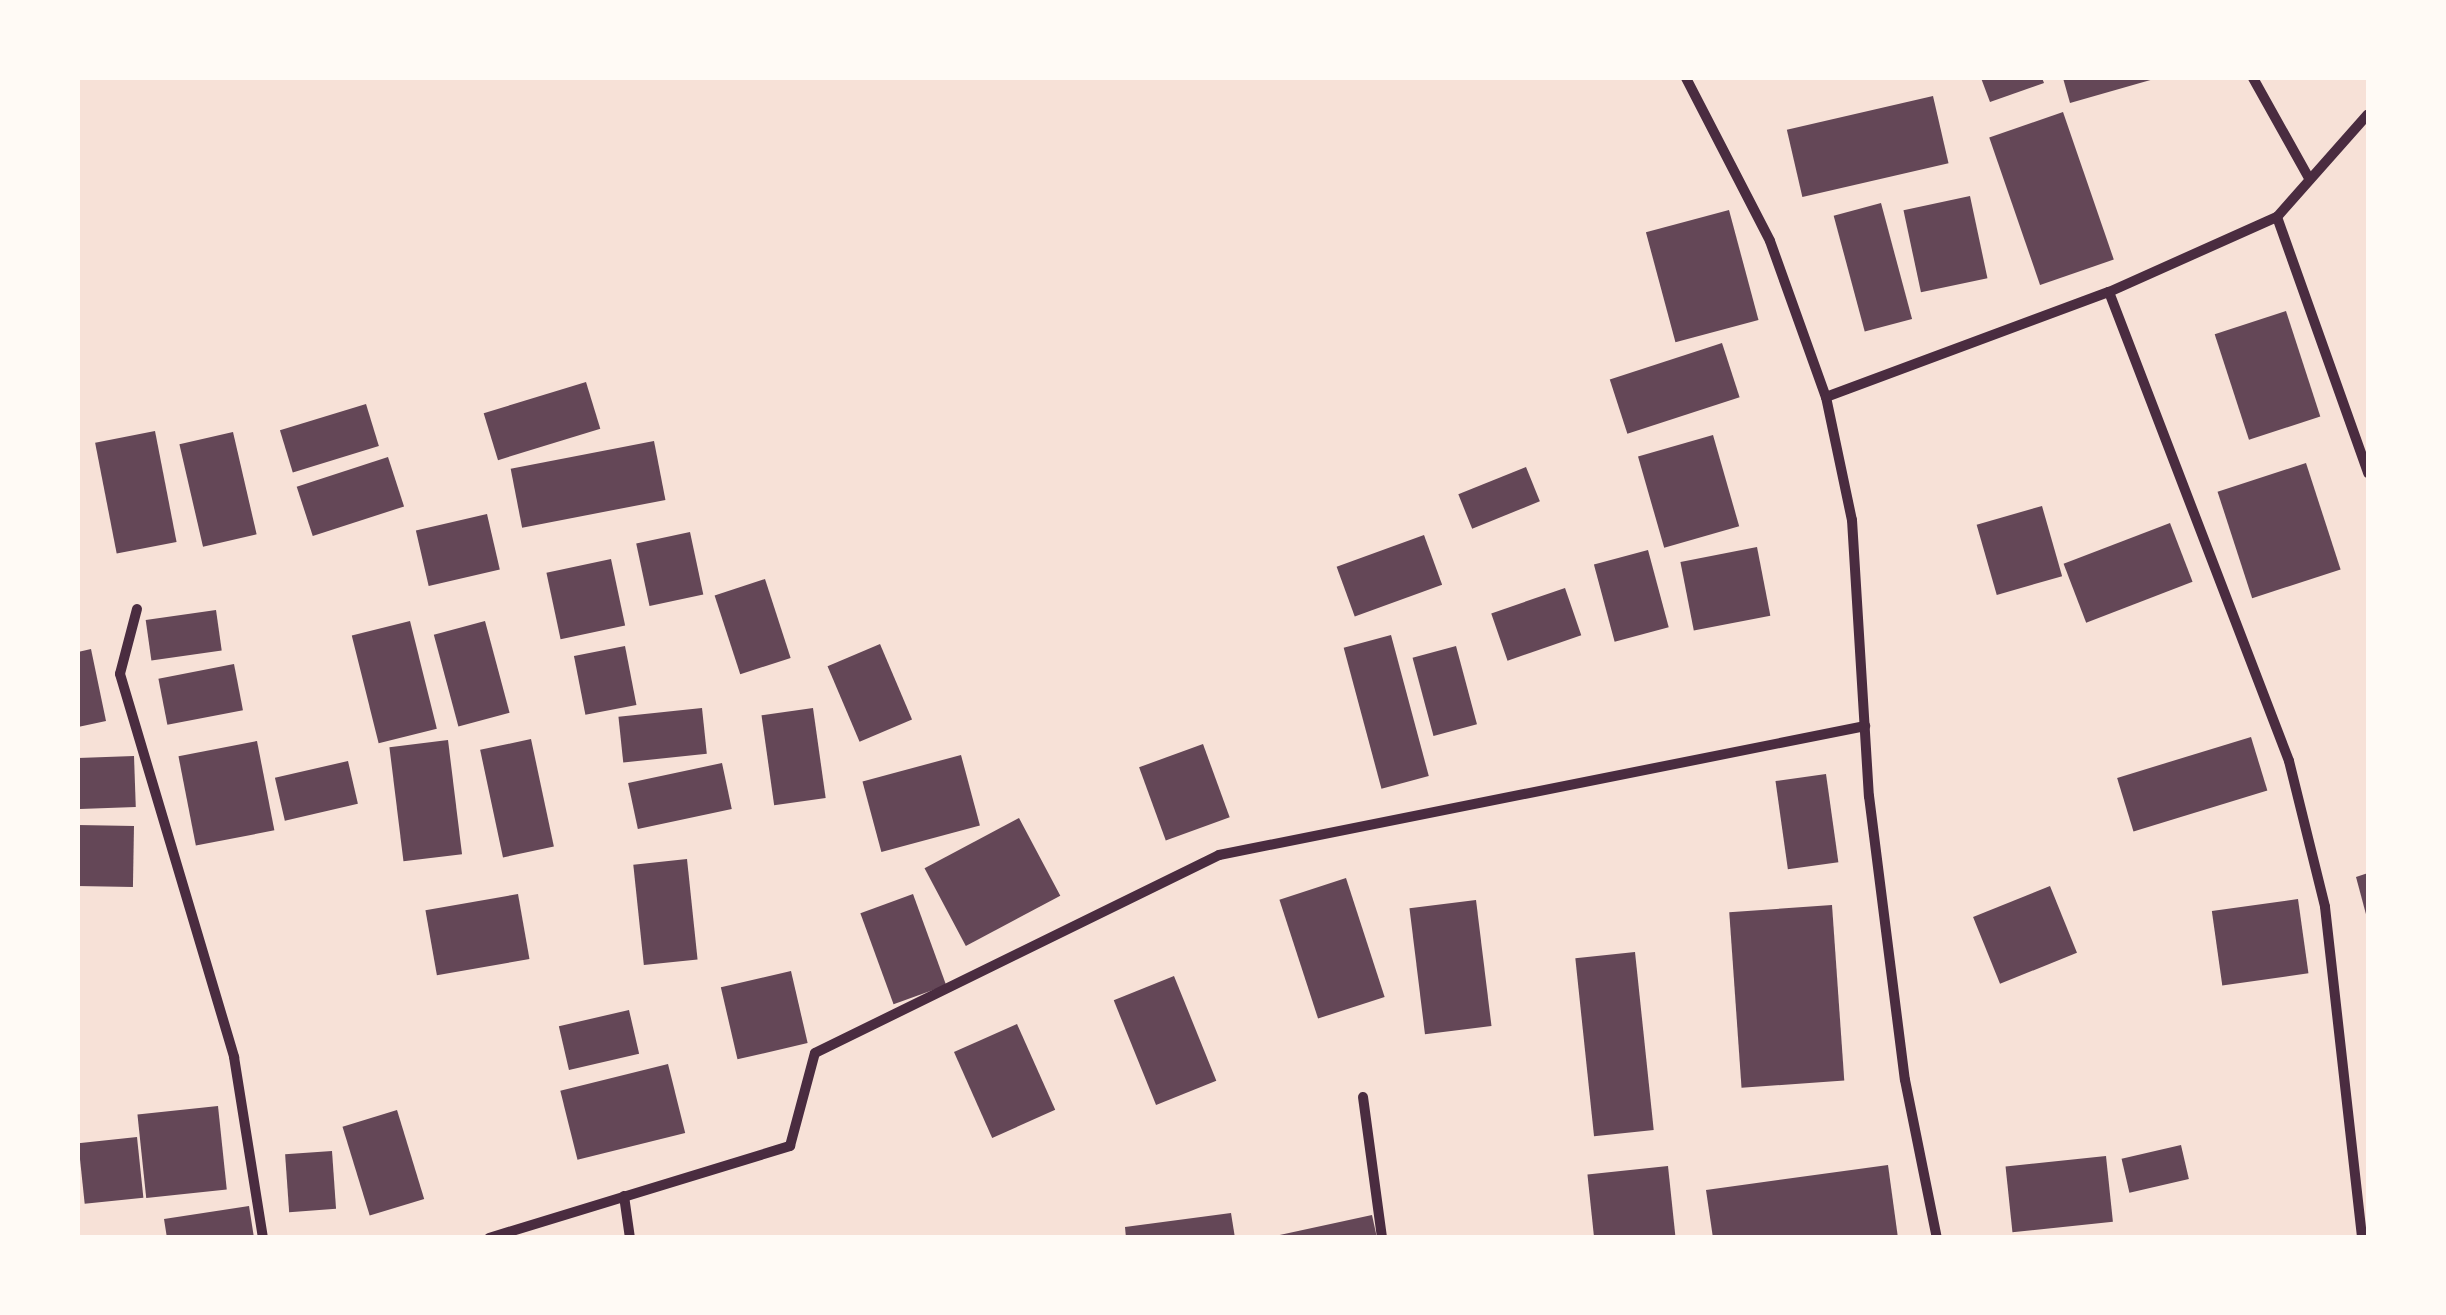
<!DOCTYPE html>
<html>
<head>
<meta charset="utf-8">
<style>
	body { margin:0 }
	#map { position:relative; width:2446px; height:1315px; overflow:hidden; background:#f7e1d7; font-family:"PT Sans",sans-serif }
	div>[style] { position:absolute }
	.building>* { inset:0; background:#644757; transform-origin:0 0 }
	.minor>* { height:10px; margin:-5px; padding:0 5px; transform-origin:5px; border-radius:5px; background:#4a2c40 }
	span { translate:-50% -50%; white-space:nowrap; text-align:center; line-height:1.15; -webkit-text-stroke:10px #fffaf5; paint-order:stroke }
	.frame { position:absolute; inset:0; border:80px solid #fffaf5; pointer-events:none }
</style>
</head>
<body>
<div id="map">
	<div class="building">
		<div style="clip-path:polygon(1981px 78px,2042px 78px,2044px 83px,1990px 102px)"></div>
		<div style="clip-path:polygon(2063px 78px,2153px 78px,2154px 79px,2070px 103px)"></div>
		<div style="left:1933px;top:96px;width:69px;height:150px;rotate:77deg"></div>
		<div style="left:2063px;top:112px;width:156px;height:78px;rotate:71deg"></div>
		<div style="left:1970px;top:196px;width:84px;height:68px;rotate:78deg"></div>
		<div style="left:1881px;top:203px;width:120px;height:49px;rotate:75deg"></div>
		<div style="left:1729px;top:210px;width:114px;height:86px;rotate:75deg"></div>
		<div style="left:2286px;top:311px;width:111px;height:75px;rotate:72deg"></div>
		<div style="left:1722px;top:343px;width:57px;height:118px;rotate:72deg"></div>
		<div style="left:586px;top:382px;width:49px;height:107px;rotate:73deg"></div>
		<div style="left:366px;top:404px;width:44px;height:90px;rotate:73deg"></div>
		<div style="left:155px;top:431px;width:113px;height:61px;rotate:79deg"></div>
		<div style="left:233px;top:432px;width:105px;height:55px;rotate:77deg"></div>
		<div style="left:1713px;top:435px;width:95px;height:78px;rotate:74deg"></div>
		<div style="left:654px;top:441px;width:60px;height:146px;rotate:79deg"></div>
		<div style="left:388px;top:457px;width:52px;height:96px;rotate:72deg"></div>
		<div style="left:2306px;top:463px;width:112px;height:93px;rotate:72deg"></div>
		<div style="left:1526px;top:467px;width:37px;height:73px;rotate:68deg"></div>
		<div style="left:2042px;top:506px;width:73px;height:68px;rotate:74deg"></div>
		<div style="left:487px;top:514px;width:57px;height:73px;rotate:77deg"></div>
		<div style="left:2170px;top:523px;width:63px;height:114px;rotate:69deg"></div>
		<div style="left:690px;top:532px;width:64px;height:55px;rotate:78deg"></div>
		<div style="left:1424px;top:535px;width:53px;height:93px;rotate:70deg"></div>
		<div style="left:1757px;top:547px;width:70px;height:78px;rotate:79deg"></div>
		<div style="left:1648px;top:550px;width:80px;height:56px;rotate:75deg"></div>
		<div style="left:611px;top:559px;width:68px;height:66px;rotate:78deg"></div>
		<div style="left:765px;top:579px;width:83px;height:53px;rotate:72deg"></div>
		<div style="left:1565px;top:588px;width:50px;height:78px;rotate:71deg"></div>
		<div style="left:216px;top:610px;width:41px;height:71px;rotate:82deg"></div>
		<div style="left:410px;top:621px;width:111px;height:60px;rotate:76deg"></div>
		<div style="left:485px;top:621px;width:95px;height:53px;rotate:75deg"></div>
		<div style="left:1391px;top:635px;width:146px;height:49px;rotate:75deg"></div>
		<div style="left:880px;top:644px;width:82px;height:57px;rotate:67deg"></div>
		<div style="left:625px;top:646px;width:60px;height:52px;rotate:79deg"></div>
		<div style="left:1456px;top:646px;width:81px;height:45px;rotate:75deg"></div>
		<div style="clip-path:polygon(91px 649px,106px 721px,78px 727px,78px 652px)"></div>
		<div style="left:234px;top:664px;width:47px;height:77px;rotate:79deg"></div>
		<div style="left:702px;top:708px;width:46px;height:84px;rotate:84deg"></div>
		<div style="left:813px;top:708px;width:91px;height:52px;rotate:82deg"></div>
		<div style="left:2251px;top:737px;width:56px;height:140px;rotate:73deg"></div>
		<div style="left:531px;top:739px;width:110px;height:52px;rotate:78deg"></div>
		<div style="left:448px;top:740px;width:115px;height:59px;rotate:83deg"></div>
		<div style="left:257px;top:741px;width:91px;height:80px;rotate:79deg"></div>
		<div style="left:1203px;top:744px;width:78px;height:68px;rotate:70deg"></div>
		<div style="left:961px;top:755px;width:73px;height:102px;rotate:75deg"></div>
		<div style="left:134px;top:756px;width:51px;height:56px;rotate:88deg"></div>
		<div style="left:348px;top:761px;width:44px;height:75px;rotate:77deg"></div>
		<div style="left:722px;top:763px;width:47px;height:96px;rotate:78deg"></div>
		<div style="left:1826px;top:774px;width:89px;height:51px;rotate:82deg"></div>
		<div style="left:1019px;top:818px;width:88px;height:107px;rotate:62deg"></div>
		<div style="left:78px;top:825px;width:56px;height:61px;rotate:1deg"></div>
		<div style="left:687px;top:859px;width:101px;height:54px;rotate:84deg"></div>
		<div style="clip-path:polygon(2368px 873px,2368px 918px,2367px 918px,2356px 877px)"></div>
		<div style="left:1346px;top:878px;width:125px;height:70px;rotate:72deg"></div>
		<div style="left:2050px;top:886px;width:72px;height:83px;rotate:68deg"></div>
		<div style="left:518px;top:894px;width:66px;height:94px;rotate:80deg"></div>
		<div style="left:913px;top:894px;width:97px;height:56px;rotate:70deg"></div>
		<div style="left:2298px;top:899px;width:75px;height:87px;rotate:82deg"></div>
		<div style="left:1476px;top:900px;width:127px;height:67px;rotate:83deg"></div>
		<div style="left:1832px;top:905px;width:176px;height:103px;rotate:86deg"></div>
		<div style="left:1635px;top:952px;width:179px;height:60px;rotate:84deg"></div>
		<div style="left:791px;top:971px;width:74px;height:72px;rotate:77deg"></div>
		<div style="left:1174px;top:976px;width:113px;height:65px;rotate:68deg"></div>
		<div style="left:629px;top:1010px;width:45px;height:72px;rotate:77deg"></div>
		<div style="left:1017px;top:1024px;width:94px;height:69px;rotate:66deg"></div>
		<div style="left:668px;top:1064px;width:71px;height:111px;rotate:76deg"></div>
		<div style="left:218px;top:1106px;width:84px;height:81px;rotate:84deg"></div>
		<div style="left:397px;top:1110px;width:93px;height:57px;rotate:73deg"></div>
		<div style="left:137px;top:1137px;width:61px;height:59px;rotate:84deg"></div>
		<div style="left:2181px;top:1145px;width:35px;height:61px;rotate:77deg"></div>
		<div style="left:332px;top:1151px;width:58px;height:47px;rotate:86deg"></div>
		<div style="left:2106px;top:1156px;width:66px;height:101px;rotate:84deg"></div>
		<div style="clip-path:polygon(1888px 1165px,1898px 1238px,1713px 1238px,1706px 1190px)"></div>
		<div style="left:1668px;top:1166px;width:72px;height:81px;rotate:84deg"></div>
		<div style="clip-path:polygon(249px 1206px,254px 1238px,167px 1238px,164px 1219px)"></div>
		<div style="clip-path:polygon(1231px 1213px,1235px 1238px,1126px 1238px,1125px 1227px)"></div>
		<div style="clip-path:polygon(1372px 1215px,1377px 1238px,1275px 1238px,1275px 1236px)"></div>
	</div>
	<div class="minor">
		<div style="left:1686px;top:78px;width:183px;rotate:62.7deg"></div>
		<div style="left:1770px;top:241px;width:166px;rotate:70.3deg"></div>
		<div style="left:1826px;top:397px;width:126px;rotate:78.1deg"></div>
		<div style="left:1852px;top:520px;width:277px;rotate:86.5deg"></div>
		<div style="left:1869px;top:796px;width:286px;rotate:82.8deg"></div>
		<div style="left:1905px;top:1080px;width:161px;rotate:78.6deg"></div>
		<div style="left:2253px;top:78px;width:115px;rotate:60.8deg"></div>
		<div style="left:2277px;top:217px;width:272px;rotate:70.4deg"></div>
		<div style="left:2109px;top:292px;width:502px;rotate:69deg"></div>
		<div style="left:2289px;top:761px;width:150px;rotate:76.1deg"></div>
		<div style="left:2325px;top:907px;width:333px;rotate:83.6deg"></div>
		<div style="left:1826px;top:397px;width:302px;rotate:-20.4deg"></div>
		<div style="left:2109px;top:292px;width:184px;rotate:-24.1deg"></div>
		<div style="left:2277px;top:217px;width:137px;rotate:-48.5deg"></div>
		<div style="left:137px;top:609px;width:67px;rotate:104.7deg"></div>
		<div style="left:120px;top:674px;width:400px;rotate:73.4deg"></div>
		<div style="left:234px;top:1057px;width:183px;rotate:80.9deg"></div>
		<div style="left:1363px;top:1097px;width:142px;rotate:82.3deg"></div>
		<div style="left:624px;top:1196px;width:42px;rotate:81.9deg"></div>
		<div style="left:489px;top:1238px;width:315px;rotate:-17deg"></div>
		<div style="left:790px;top:1146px;width:96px;rotate:-75deg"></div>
		<div style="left:815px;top:1053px;width:450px;rotate:-26.1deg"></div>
		<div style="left:1219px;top:855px;width:659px;rotate:-11.29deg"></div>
	</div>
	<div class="frame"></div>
</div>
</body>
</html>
